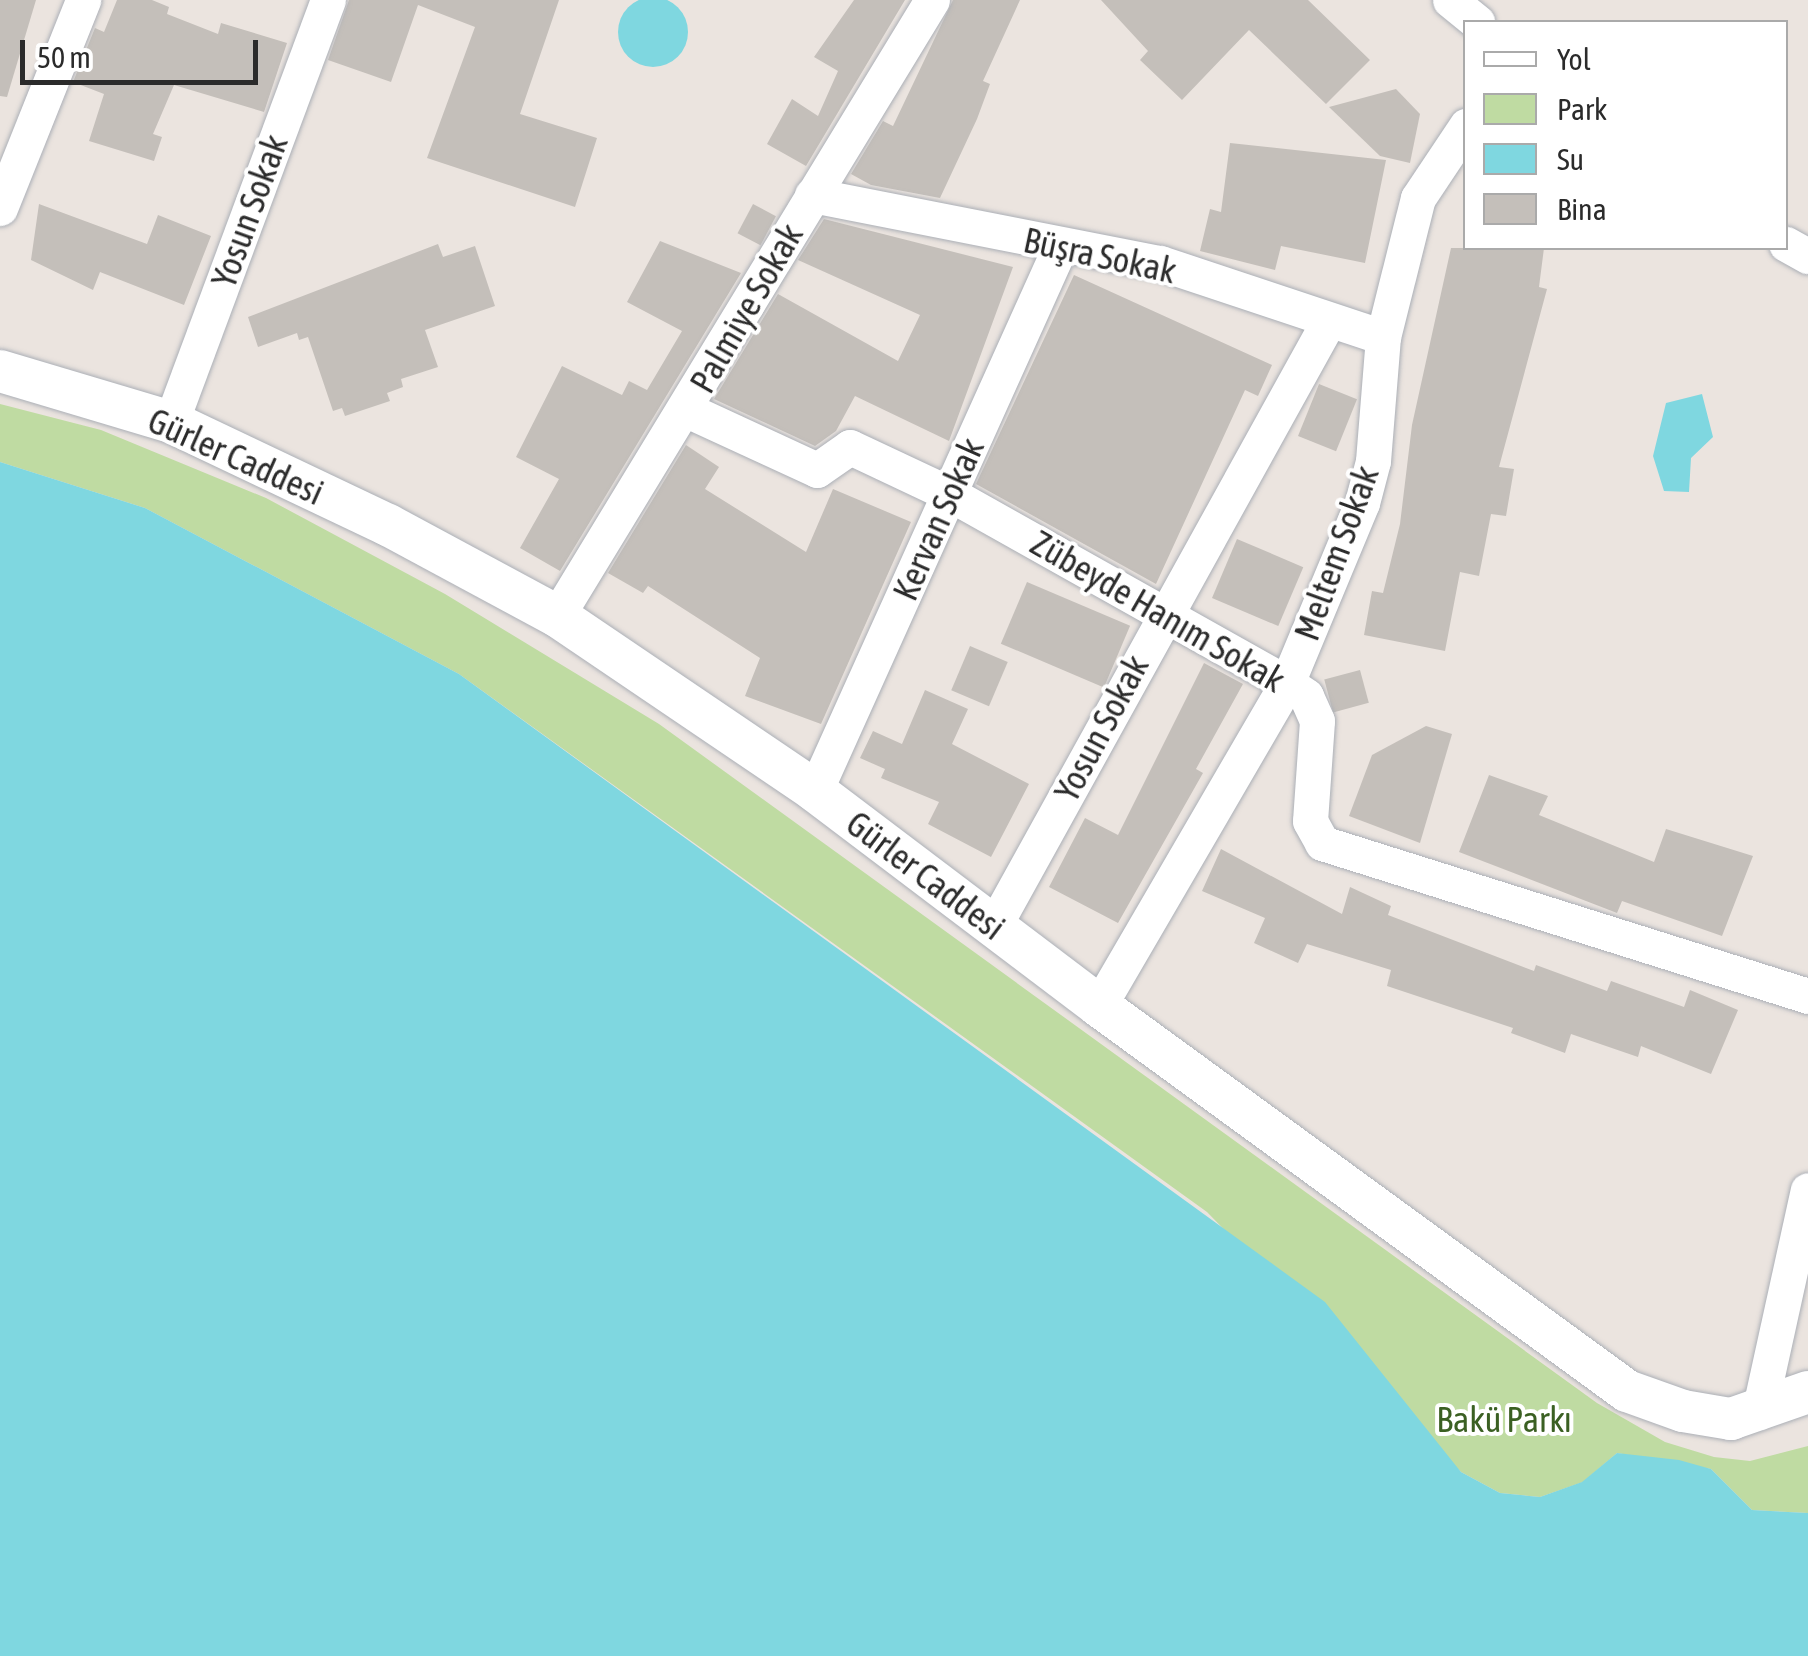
<!DOCTYPE html>
<html>
<head>
<meta charset="utf-8">
<style>
	body { margin:0 }
	#map { position:relative; width:1808px; height:1656px; overflow:hidden; background:#ebe4df; font-family:"Asap Condensed",sans-serif }
	div>[style] { position:absolute }
	.green>* { inset:0; background:#bfdba2 }
	.water>* { inset:0; background:#7fd7e0 }
	.round { border-radius:50% }
	.building>* { inset:0; background:#c4bfba; transform-origin:0 0 }
	.roads { filter:drop-shadow(0 0 2px #abafb6) drop-shadow(0 0 2px #abafb6) }
	.minor>* { height:35px; margin:-17.5px; padding:0 17.5px; transform-origin:17.5px; border-radius:17.5px; background:#fff }
	.tertiary>* { height:42px; margin:-21px; padding:0 21px; transform-origin:21px; border-radius:21px; background:#fff }
	span { translate:-50% -50%; white-space:nowrap; text-align:center; line-height:1.15; -webkit-text-stroke:8px #fff; paint-order:stroke }
	.street-label { font-size:35px; color:#2b2b2b }
	.park-label { font-size:35px; color:#3b6023 }
	.legend { position:absolute; left:1463px; top:20px; width:325px; height:230px; box-sizing:border-box; background:#fff; border:2px solid #aaa; margin:0; padding:12px 18px; list-style:none; font-size:30px; color:#2b2b2b }
	.legend li { display:flex; align-items:center; gap:20px; height:50px }
	.legend b { width:50px; border:2px solid #aaa }
	.scale { position:absolute; left:20px; top:40px; width:238px; height:45px; box-sizing:border-box; border:5px solid #2b2b2b; border-top:0; padding-left:12px; font-size:30px; line-height:35px; white-space:nowrap; color:#2b2b2b; -webkit-text-stroke:8px #fff; paint-order:stroke }
</style>
</head>
<body>
<div id="map">
	<div class="green">
		<div style="clip-path:polygon(0 404px,101px 430px,266px 498px,445px 594px,659px 724px,1597px 1403px,1665px 1442px,1714px 1457px,1750px 1461px,1808px 1446px,1808px 1513px,1752px 1510px,1711px 1469px,1617px 1453px,1583px 1482px,1540px 1497px,1500px 1493px,1461px 1472px,1207px 1212px,459px 674px,145px 508px,0 462px)"></div>
	</div>
	<div class="water">
		<div class="round" style="left:618px;top:-3px;width:70px;height:70px"></div>
		<div style="clip-path:polygon(1702px 394px,1713px 437px,1691px 458px,1689px 492px,1664px 491px,1653px 456px,1666px 403px)"></div>
		<div style="clip-path:polygon(0 462px,145px 508px,459px 674px,1325px 1302px,1461px 1472px,1500px 1493px,1540px 1497px,1582px 1482px,1617px 1453px,1679px 1460px,1711px 1469px,1752px 1510px,1808px 1513px,1808px 1656px,0 1656px)"></div>
	</div>
	<div class="building">
		<div style="clip-path:polygon(0 0,36px 0,7px 97px,0 96px)"></div>
		<div style="clip-path:polygon(117px 0,152px 0,169px 7px,167px 14px,218px 34px,221px 23px,287px 43px,264px 112px,174px 85px,153px 134px,162px 137px,154px 161px,89px 141px,104px 94px,73px 82px,95px 28px,104px 32px)"></div>
		<div style="clip-path:polygon(349px 0,559px 0,520px 114px,597px 138px,575px 207px,427px 158px,475px 27px,418px 5px,391px 82px,328px 60px)"></div>
		<div style="clip-path:polygon(854px 0,905px 0,806px 166px,767px 144px,792px 99px,818px 116px,838px 71px,814px 57px)"></div>
		<div style="clip-path:polygon(953px 0,1020px 0,983px 81px,990px 84px,977px 119px,940px 198px,871px 185px,851px 174px,883px 121px,893px 126px)"></div>
		<div style="clip-path:polygon(1101px 0,1308px 0,1370px 60px,1326px 104px,1249px 30px,1182px 100px,1140px 60px,1148px 51px)"></div>
		<div style="clip-path:polygon(1396px 89px,1420px 114px,1410px 163px,1380px 156px,1329px 107px)"></div>
		<div style="clip-path:polygon(1230px 143px,1386px 160px,1365px 263px,1281px 246px,1275px 270px,1200px 251px,1210px 209px,1221px 212px)"></div>
		<div style="clip-path:polygon(39px 204px,147px 244px,158px 215px,211px 236px,184px 305px,100px 272px,93px 290px,31px 260px)"></div>
		<div style="left:753px;top:204px;width:26px;height:33px;rotate:28deg"></div>
		<div style="clip-path:polygon(824px 219px,1013px 267px,949px 441px,855px 396px,836px 431px,815px 446px,714px 399px,778px 294px,898px 361px,920px 315px,798px 260px)"></div>
		<div style="clip-path:polygon(660px 241px,741px 273px,560px 571px,520px 548px,559px 479px,516px 457px,562px 366px,622px 395px,629px 381px,647px 390px,682px 331px,627px 302px)"></div>
		<div style="clip-path:polygon(438px 244px,443px 257px,475px 246px,495px 306px,425px 330px,438px 367px,401px 379px,403px 387px,387px 393px,390px 401px,345px 416px,342px 408px,333px 411px,308px 337px,299px 340px,297px 333px,258px 347px,248px 317px)"></div>
		<div style="clip-path:polygon(1451px 248px,1544px 248px,1539px 287px,1547px 289px,1499px 467px,1514px 469px,1506px 516px,1491px 514px,1479px 576px,1460px 572px,1445px 651px,1364px 635px,1372px 591px,1383px 593px,1400px 524px,1412px 425px)"></div>
		<div style="clip-path:polygon(1074px 275px,1272px 365px,1258px 396px,1245px 390px,1156px 584px,976px 484px)"></div>
		<div style="left:1319px;top:384px;width:41px;height:56px;rotate:22deg"></div>
		<div style="clip-path:polygon(686px 445px,719px 467px,705px 489px,806px 552px,833px 489px,911px 522px,821px 724px,745px 696px,760px 658px,648px 586px,643px 593px,608px 573px)"></div>
		<div style="left:1237px;top:539px;width:72px;height:64px;rotate:23deg"></div>
		<div style="left:1027px;top:582px;width:112px;height:67px;rotate:23deg"></div>
		<div style="left:970px;top:646px;width:41px;height:48px;rotate:23deg"></div>
		<div style="clip-path:polygon(1204px 663px,1243px 684px,1196px 769px,1203px 773px,1118px 923px,1049px 887px,1085px 818px,1118px 835px)"></div>
		<div style="left:1360px;top:670px;width:34px;height:37px;rotate:75deg"></div>
		<div style="clip-path:polygon(925px 690px,968px 709px,952px 744px,1029px 784px,991px 857px,928px 824px,939px 802px,881px 778px,885px 769px,860px 758px,873px 731px,902px 744px)"></div>
		<div style="clip-path:polygon(1426px 726px,1452px 734px,1420px 843px,1349px 816px,1372px 755px)"></div>
		<div style="clip-path:polygon(1489px 775px,1548px 796px,1539px 815px,1654px 862px,1666px 829px,1753px 856px,1722px 936px,1622px 901px,1617px 913px,1459px 852px)"></div>
		<div style="clip-path:polygon(1221px 849px,1342px 914px,1350px 887px,1391px 906px,1388px 915px,1534px 971px,1536px 965px,1607px 991px,1611px 981px,1684px 1007px,1690px 990px,1738px 1010px,1711px 1074px,1641px 1046px,1638px 1057px,1571px 1034px,1565px 1053px,1511px 1033px,1513px 1028px,1387px 986px,1391px 970px,1307px 944px,1298px 963px,1254px 943px,1265px 918px,1202px 891px)"></div>
	</div>
	<div class="roads">
		<div class="minor">
			<div style="left:1450px;top:0;width:35px;rotate:39deg"></div>
			<div style="left:812px;top:195px;width:355px;rotate:11.1deg"></div>
			<div style="left:1160px;top:263px;width:235px;rotate:18.4deg"></div>
			<div style="left:0;top:208px;width:224px;rotate:-68.2deg"></div>
			<div style="left:1786px;top:244px;width:25px;rotate:29deg"></div>
			<div style="left:687px;top:410px;width:143px;rotate:24.8deg"></div>
			<div style="left:817px;top:470px;width:40px;rotate:-34.9deg"></div>
			<div style="left:850px;top:447px;width:110px;rotate:25.2deg"></div>
			<div style="left:950px;top:494px;width:386px;rotate:29.3deg"></div>
			<div style="left:1287px;top:683px;width:23px;rotate:34deg"></div>
			<div style="left:1306px;top:696px;width:27px;rotate:66deg"></div>
			<div style="left:1317px;top:721px;width:100px;rotate:94deg"></div>
			<div style="left:1310px;top:821px;width:25px;rotate:61deg"></div>
			<div style="left:1322px;top:843px;width:510px;rotate:17.47deg"></div>
			<div style="left:171px;top:422px;width:450px;rotate:-69.6deg"></div>
			<div style="left:557px;top:616px;width:721px;rotate:-58.67deg"></div>
			<div style="left:815px;top:791px;width:597px;rotate:-65.75deg"></div>
			<div style="left:994px;top:926px;width:690px;rotate:-61.06deg"></div>
			<div style="left:1099px;top:1006px;width:374px;rotate:-59.8deg"></div>
			<div style="left:1287px;top:683px;width:195px;rotate:-67.4deg"></div>
			<div style="left:1362px;top:503px;width:43px;rotate:-75.3deg"></div>
			<div style="left:1373px;top:461px;width:124px;rotate:-85.4deg"></div>
			<div style="left:1383px;top:337px;width:143px;rotate:-75.9deg"></div>
			<div style="left:1418px;top:198px;width:87px;rotate:-56.3deg"></div>
			<div style="left:1759px;top:1412px;width:227px;rotate:-77.6deg"></div>
		</div>
		<div class="tertiary">
			<div style="left:0;top:371px;width:178px;rotate:16.6deg"></div>
			<div style="left:171px;top:422px;width:240px;rotate:25.4deg"></div>
			<div style="left:388px;top:525px;width:192px;rotate:28.3deg"></div>
			<div style="left:557px;top:616px;width:312px;rotate:34.1deg"></div>
			<div style="left:815px;top:791px;width:356px;rotate:37.1deg"></div>
			<div style="left:1099px;top:1006px;width:653px;rotate:36.1deg"></div>
			<div style="left:1627px;top:1391px;width:59px;rotate:19.7deg"></div>
			<div style="left:1683px;top:1411px;width:49px;rotate:9.5deg"></div>
			<div style="left:1731px;top:1419px;width:82px;rotate:-19.3deg"></div>
		</div>
	</div>
	<div class="street-label">
		<span style="left:249px;top:211px;rotate:-70deg">Yosun Sokak</span>
		<span style="left:1100px;top:255px;rotate:12deg">Büşra Sokak</span>
		<span style="left:746px;top:308px;rotate:-60deg">Palmiye Sokak</span>
		<span style="left:236px;top:456px;rotate:24deg">Gürler Caddesi</span>
		<span style="left:938px;top:519px;rotate:-66deg">Kervan Sokak</span>
		<span style="left:1336px;top:553px;rotate:-70deg">Meltem Sokak</span>
		<span style="left:1158px;top:611px;rotate:30deg">Zübeyde Hanım Sokak</span>
		<span style="left:1101px;top:728px;rotate:-62deg">Yosun Sokak</span>
		<span style="left:926px;top:875px;rotate:37deg">Gürler Caddesi</span>
	</div>
	<div class="park-label">
		<span style="left:1504px;top:1419px">Bakü Parkı</span>
	</div>
	<ul class="legend">
	<li><b style="height:12px;background:#fff"></b>Yol</li>
	<li><b style="height:28px;background:#bfdba2"></b>Park</li>
	<li><b style="height:28px;background:#7fd7e0"></b>Su</li>
	<li><b style="height:28px;background:#c4bfba"></b>Bina</li>
	</ul>
	<div class="scale">50 m</div>
</div>
</body>
</html>
